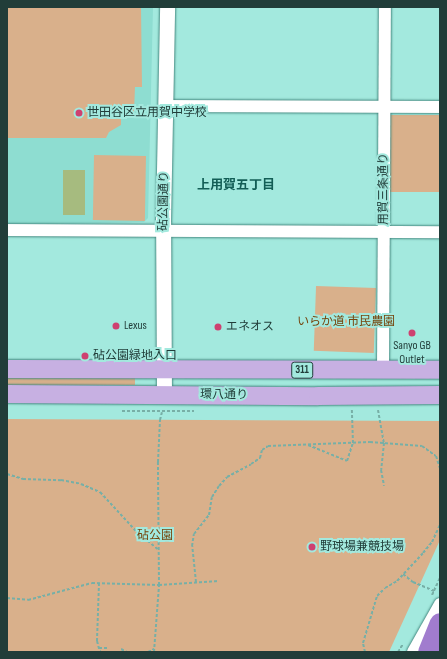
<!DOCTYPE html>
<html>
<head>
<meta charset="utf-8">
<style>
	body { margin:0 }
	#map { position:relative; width:447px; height:659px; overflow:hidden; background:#a3e9de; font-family:"Sofia Sans Condensed","Noto Sans JP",sans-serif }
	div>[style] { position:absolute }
	.built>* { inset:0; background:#8eddd1 }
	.green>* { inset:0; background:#d9b08b; transform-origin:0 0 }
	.water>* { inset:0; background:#a6bb7f; transform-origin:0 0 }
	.path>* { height:2px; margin-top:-1px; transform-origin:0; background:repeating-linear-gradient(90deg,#77afa6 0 3px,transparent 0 5px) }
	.roads { filter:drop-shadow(0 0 1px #43877e) drop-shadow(0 0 1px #43877e) }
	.minor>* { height:12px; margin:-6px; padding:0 6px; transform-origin:6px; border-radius:6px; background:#fff }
	.tertiary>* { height:15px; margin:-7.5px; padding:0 7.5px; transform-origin:7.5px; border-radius:7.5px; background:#fff }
	.primary>* { height:18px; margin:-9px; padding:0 9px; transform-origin:9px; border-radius:9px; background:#c7b0e2 }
	.motorway>* { height:21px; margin:-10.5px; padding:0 10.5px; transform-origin:10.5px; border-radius:10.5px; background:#a17cce }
	.dots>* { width:11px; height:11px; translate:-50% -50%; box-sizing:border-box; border:2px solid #a3e9de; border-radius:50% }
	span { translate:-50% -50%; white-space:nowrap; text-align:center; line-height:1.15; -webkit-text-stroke:4px #a3e9de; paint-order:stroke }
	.shield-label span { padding:1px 3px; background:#a3e9de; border:1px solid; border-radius:3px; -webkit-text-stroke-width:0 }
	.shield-label { font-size:11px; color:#213d39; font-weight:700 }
	.poi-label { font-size:12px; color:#213d39 }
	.left { translate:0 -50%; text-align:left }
	.street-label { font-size:12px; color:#213d39 }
	.park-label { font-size:12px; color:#75450d }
	.neighbourhood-label { font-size:13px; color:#135e56; font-weight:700 }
	.frame { position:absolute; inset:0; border:8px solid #213d39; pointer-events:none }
</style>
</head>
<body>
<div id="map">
	<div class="built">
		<div style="clip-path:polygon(7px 7px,153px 7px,148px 218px,144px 222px,7px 225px)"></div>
	</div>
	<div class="green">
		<div style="clip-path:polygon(7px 7px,141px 7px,142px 87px,135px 87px,134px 112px,121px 112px,121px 125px,109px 132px,106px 138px,7px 138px)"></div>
		<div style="left:388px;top:115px;width:52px;height:77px"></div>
		<div style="left:94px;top:155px;width:52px;height:65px;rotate:1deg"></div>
		<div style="left:376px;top:288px;width:65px;height:60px;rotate:92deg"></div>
		<div style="left:7px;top:377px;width:128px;height:8px"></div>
		<div style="clip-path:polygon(7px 419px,440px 421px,440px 540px,389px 652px,7px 652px)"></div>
	</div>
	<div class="water">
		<div style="left:63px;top:170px;width:22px;height:45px"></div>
	</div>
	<div class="path">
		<div style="left:378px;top:410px;width:34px;rotate:80deg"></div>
		<div style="left:384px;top:443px;width:27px;rotate:96deg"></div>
		<div style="left:381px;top:470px;width:16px;rotate:79deg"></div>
		<div style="left:122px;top:411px;width:72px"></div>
		<div style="left:308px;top:445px;width:42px;rotate:22.3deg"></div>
		<div style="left:347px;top:461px;width:19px;rotate:-72deg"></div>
		<div style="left:353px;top:443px;width:33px;rotate:-92deg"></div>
		<div style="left:7px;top:474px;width:17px;rotate:17deg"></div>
		<div style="left:23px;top:479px;width:38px;rotate:2deg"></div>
		<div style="left:61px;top:480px;width:20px;rotate:11deg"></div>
		<div style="left:81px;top:484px;width:21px;rotate:23deg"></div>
		<div style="left:100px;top:492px;width:53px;rotate:47.3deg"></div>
		<div style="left:136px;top:531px;width:30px;rotate:40deg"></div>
		<div style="left:403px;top:574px;width:13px;rotate:39deg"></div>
		<div style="left:413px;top:582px;width:23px;rotate:23deg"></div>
		<div style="left:196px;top:582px;width:36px;rotate:-96deg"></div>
		<div style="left:192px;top:546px;width:12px;rotate:-81deg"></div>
		<div style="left:194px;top:534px;width:24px;rotate:-52deg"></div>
		<div style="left:209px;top:515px;width:18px;rotate:-81deg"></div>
		<div style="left:212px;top:497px;width:13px;rotate:-58deg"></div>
		<div style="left:219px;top:486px;width:12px;rotate:-48deg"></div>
		<div style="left:227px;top:477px;width:27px;rotate:-28deg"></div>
		<div style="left:251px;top:464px;width:11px;rotate:-34deg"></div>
		<div style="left:260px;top:458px;width:8px;rotate:-76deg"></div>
		<div style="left:262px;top:450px;width:7px;rotate:-34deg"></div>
		<div style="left:268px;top:446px;width:102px;rotate:-2.2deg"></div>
		<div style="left:370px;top:442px;width:52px;rotate:4.4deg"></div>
		<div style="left:422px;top:446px;width:17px;rotate:36deg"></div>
		<div style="left:436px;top:456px;width:13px;rotate:72deg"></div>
		<div style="left:99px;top:583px;width:58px;rotate:92deg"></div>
		<div style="left:97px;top:641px;width:11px;rotate:75deg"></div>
		<div style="left:432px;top:595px;width:19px;rotate:-65deg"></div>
		<div style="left:7px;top:598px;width:21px;rotate:5deg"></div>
		<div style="left:28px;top:600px;width:66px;rotate:-14.9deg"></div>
		<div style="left:92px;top:583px;width:67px;rotate:1.7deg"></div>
		<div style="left:159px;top:585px;width:60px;rotate:-3.8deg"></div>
		<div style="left:99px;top:648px;width:10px"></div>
		<div style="left:121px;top:649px;width:7px;rotate:27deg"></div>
		<div style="left:148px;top:652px;width:7px;rotate:-27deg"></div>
		<div style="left:154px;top:652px;width:67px;rotate:-85.7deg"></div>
		<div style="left:159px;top:585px;width:123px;rotate:-90.5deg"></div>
		<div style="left:158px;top:462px;width:42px;rotate:-87.3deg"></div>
		<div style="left:160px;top:420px;width:8px;rotate:-76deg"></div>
		<div style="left:365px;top:652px;width:9px;rotate:-103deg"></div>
		<div style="left:363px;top:643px;width:49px;rotate:-73.4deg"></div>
		<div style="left:377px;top:596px;width:11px;rotate:-45deg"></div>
		<div style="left:385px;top:588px;width:14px;rotate:-30deg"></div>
		<div style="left:397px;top:581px;width:38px;rotate:-47deg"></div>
		<div style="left:423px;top:553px;width:14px;rotate:-51deg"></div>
		<div style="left:432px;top:542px;width:19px;rotate:-65deg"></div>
		<div style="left:398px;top:652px;width:9px;rotate:-58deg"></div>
	</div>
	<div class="roads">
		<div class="minor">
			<div style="left:166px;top:106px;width:274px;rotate:0.2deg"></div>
			<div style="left:7px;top:230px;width:433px;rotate:0.3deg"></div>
			<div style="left:383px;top:371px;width:364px;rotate:-89.7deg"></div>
			<div style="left:413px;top:652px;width:55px;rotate:-60.6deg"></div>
		</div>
		<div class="tertiary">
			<div style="left:164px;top:395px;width:173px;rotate:-90.3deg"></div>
			<div style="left:163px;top:222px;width:215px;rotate:-88.9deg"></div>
		</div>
		<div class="primary">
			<div style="left:7px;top:369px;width:433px;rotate:0.1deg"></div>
			<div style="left:7px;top:394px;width:311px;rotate:0.4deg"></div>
			<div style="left:318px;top:396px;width:122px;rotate:-0.5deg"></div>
		</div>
		<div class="motorway">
			<div style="left:428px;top:652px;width:31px;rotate:-68deg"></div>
		</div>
	</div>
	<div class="dots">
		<div style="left:79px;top:113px;background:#ce4170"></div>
		<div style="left:116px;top:326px;background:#ce4170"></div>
		<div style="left:218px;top:327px;background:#ce4170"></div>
		<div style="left:412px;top:333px;background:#ce4170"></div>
		<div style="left:85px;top:356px;background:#ce4170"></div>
		<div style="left:312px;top:547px;background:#ce4170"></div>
	</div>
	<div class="shield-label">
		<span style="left:302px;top:370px">311</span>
	</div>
	<div class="poi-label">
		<span class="left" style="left:87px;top:113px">世田谷区立用賀中学校</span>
		<span class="left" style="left:124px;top:326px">Lexus</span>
		<span class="left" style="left:226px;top:327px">エネオス</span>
		<span style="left:412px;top:353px">Sanyo GB<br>Outlet</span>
		<span class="left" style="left:93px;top:356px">砧公園緑地入口</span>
		<span class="left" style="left:320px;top:547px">野球場兼競技場</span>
	</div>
	<div class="street-label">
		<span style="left:384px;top:189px;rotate:-90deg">用賀三条通り</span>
		<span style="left:164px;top:201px;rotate:-89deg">砧公園通り</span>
		<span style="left:224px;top:395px;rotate:1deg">環八通り</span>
	</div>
	<div class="park-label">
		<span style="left:346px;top:322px">いらか道 市民農園</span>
		<span style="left:155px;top:536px">砧公園</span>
	</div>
	<div class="neighbourhood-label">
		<span style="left:236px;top:185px">上用賀五丁目</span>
	</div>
	<div class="frame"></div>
</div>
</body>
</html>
